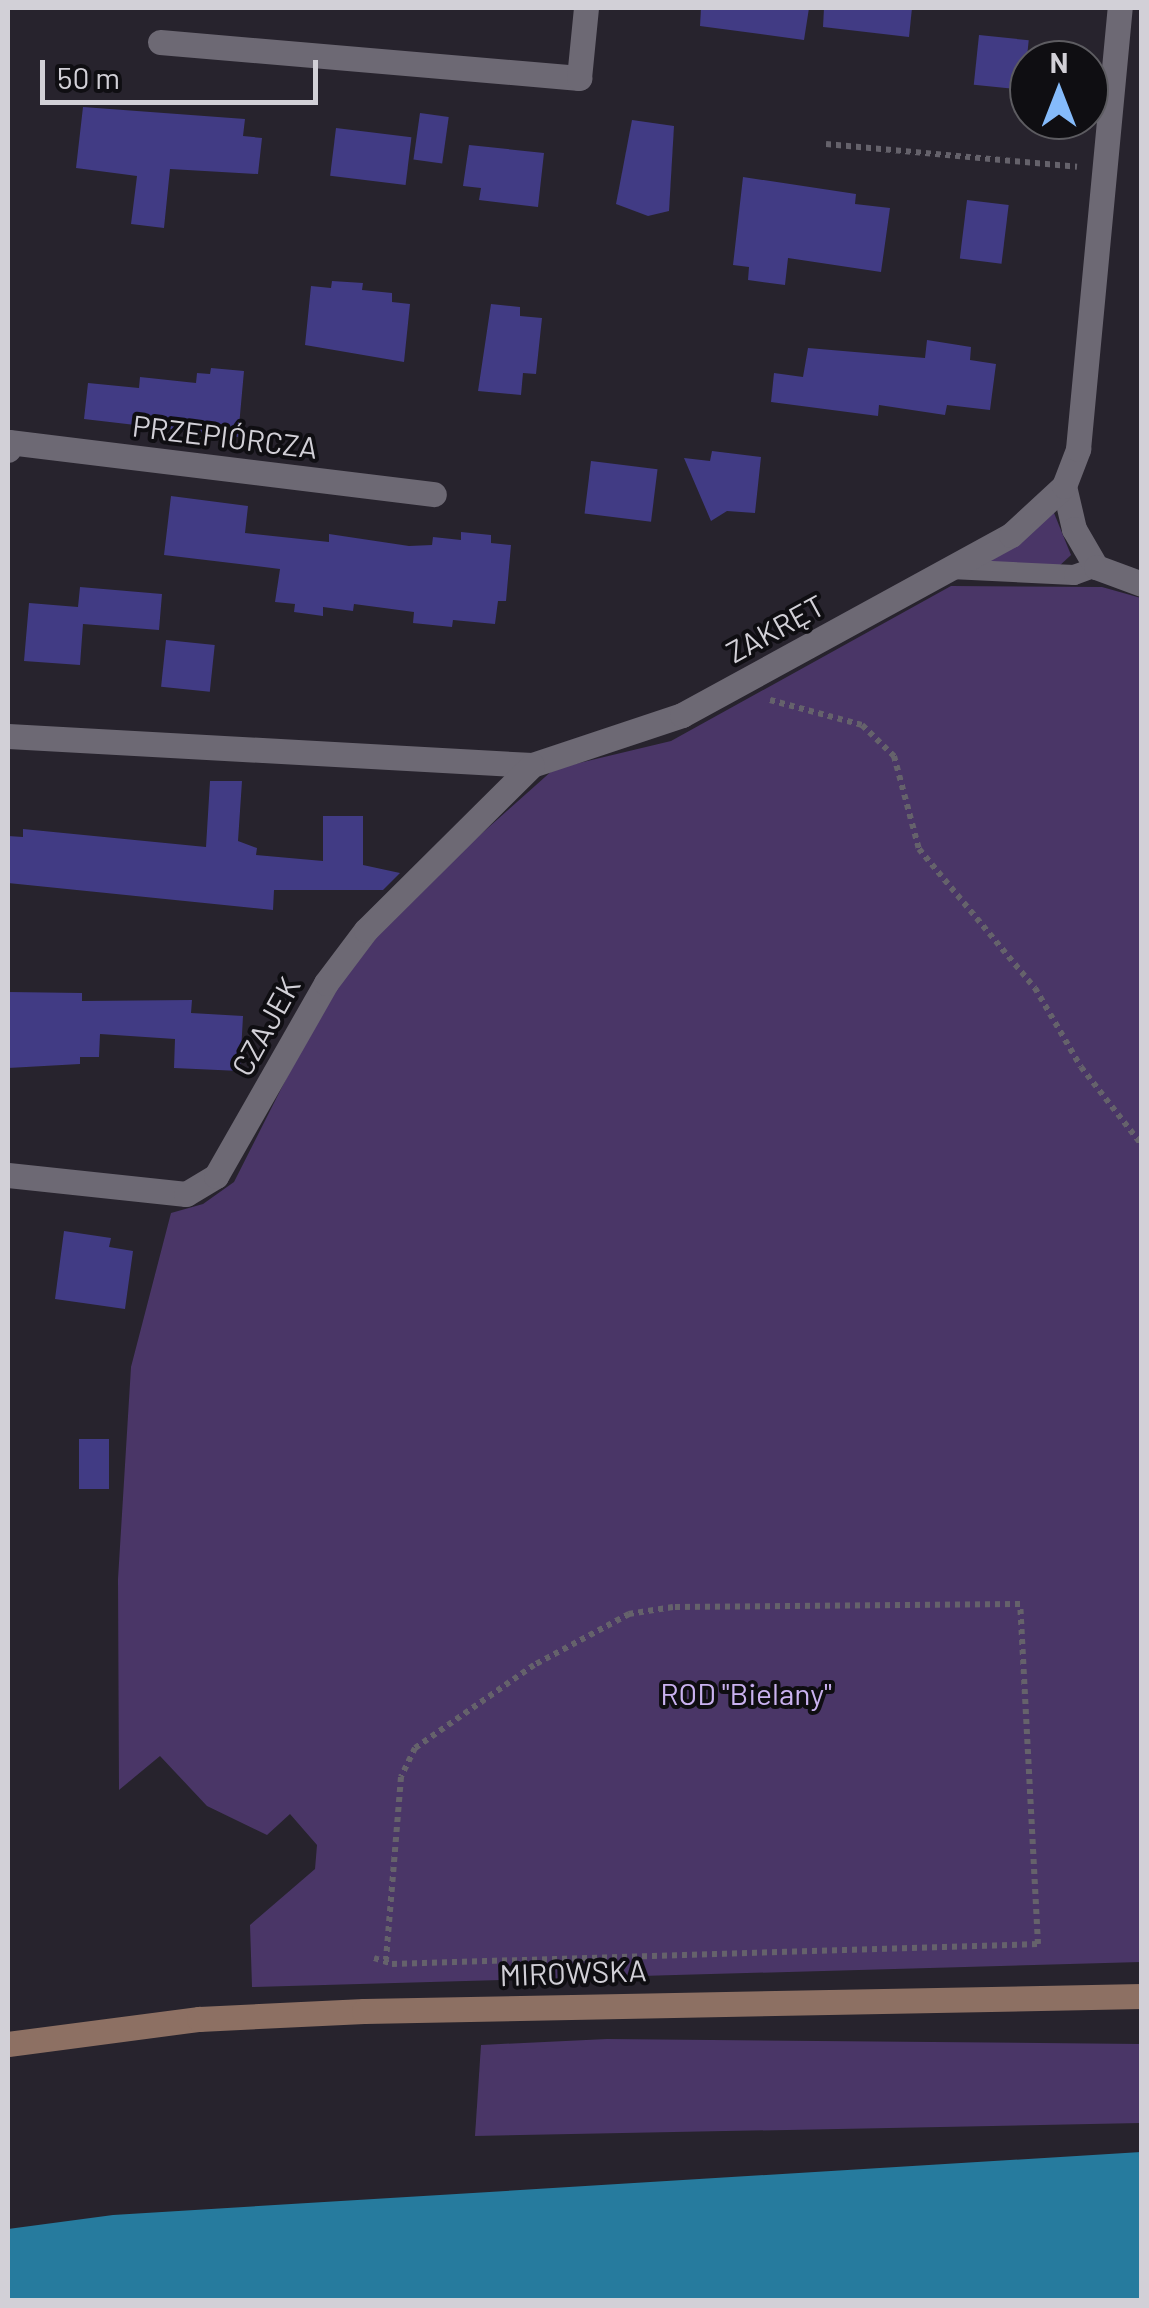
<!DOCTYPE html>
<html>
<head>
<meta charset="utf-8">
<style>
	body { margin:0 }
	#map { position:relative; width:1149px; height:2308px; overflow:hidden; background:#27232d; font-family:Barlow,sans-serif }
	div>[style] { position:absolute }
	.green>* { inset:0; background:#4a3667 }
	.water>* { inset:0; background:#267b9e }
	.building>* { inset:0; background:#413b84; transform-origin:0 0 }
	.path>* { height:6px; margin-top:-3px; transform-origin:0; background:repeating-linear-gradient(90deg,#65626b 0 5px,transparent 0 10px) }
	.service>* { height:20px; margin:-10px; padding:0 10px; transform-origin:10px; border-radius:10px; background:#6d6974 }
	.minor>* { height:25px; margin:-12.5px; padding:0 12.5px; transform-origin:12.5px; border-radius:12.5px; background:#6d6974 }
	.secondary>* { height:25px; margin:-12.5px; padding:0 12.5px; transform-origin:12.5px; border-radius:12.5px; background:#8d7063 }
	span { translate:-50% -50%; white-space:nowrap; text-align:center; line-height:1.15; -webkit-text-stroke:8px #0f0e12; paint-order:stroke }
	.street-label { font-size:30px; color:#d2d0d7 }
	.park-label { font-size:30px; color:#cab2f0 }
	.frame { position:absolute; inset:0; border:10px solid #d2d0d7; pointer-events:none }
	.north { position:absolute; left:1009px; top:40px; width:100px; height:100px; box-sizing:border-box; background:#0f0e12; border:2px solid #5d5c61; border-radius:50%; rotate:0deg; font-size:28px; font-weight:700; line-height:40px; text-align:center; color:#d2d0d7 }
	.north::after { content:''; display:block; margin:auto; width:35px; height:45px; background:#85bbfb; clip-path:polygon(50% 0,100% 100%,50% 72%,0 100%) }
	.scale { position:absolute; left:40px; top:60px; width:278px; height:45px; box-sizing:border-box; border:5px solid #d2d0d7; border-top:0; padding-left:12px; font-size:30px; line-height:35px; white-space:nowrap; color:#d2d0d7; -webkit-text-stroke:8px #0f0e12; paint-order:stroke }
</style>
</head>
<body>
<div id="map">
	<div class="green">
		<div style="clip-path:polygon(1052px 508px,1071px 555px,1057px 568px,987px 562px)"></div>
		<div style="clip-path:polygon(951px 586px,1102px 587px,1141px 598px,1141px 1962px,252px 1987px,250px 1925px,315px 1869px,317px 1845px,290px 1814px,267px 1835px,207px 1806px,160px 1756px,119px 1790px,118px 1579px,131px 1367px,171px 1213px,203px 1204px,234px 1182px,332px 988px,400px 906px,554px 769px,671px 741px)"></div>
		<div style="clip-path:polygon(607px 2039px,1141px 2044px,1141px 2123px,475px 2136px,481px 2045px)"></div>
	</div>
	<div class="water">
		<div style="clip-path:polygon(1141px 2152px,1141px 2300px,8px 2300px,8px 2229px,113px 2215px)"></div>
	</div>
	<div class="building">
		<div style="clip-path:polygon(701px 8px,809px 8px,804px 40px,700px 26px)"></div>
		<div style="clip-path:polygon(824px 8px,912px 8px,909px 37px,823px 27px)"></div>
		<div style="left:979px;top:35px;width:50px;height:50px;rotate:6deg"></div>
		<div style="clip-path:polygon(83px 107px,245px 119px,243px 136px,262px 138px,258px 174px,170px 169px,164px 228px,131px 224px,137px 176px,76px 168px)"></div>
		<div style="left:420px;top:113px;width:29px;height:47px;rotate:8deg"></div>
		<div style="clip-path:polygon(632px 120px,674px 126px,669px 211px,648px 216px,616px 204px)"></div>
		<div style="left:336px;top:128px;width:76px;height:48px;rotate:7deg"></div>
		<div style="clip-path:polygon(469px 145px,544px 153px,538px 207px,479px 200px,481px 188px,463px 186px)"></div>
		<div style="clip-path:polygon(743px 177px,856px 194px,855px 204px,890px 208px,881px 272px,788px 258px,785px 285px,748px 280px,749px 267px,733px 265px)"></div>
		<div style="left:967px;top:200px;width:42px;height:59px;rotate:7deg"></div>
		<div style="clip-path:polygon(332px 281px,363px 283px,362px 290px,392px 293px,392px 302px,410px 304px,404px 362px,305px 345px,311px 286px,331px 288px)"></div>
		<div style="clip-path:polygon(491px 304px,520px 307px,520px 316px,542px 318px,536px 374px,523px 373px,521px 395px,478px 391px)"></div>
		<div style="clip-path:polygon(927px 340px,971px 347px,970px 360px,996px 364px,990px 410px,947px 405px,945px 415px,879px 405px,878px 416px,771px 402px,774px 373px,803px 377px,808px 348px,925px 358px)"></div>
		<div style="clip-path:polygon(211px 368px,244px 371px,238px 437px,84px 419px,88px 383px,139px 388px,140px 377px,196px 383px,197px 373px,210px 374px)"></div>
		<div style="clip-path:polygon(712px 451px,761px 457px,755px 513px,727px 511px,711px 521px,684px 458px,710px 461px)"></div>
		<div style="left:591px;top:461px;width:67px;height:53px;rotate:7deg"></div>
		<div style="clip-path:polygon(171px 496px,248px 506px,245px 533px,329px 542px,329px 534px,409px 546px,432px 545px,433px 537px,461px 540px,461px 532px,491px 535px,491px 543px,511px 545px,506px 601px,498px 601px,495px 624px,453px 620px,452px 627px,413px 623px,414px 612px,354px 604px,353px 611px,323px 607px,323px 616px,294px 612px,295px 604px,275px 602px,280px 569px,164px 555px)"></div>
		<div style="clip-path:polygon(80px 587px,162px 594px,159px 630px,83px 624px,80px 665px,24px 661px,29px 603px,78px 607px)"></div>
		<div style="left:166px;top:640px;width:49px;height:47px;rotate:6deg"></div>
		<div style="clip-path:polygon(210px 781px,242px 781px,238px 841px,257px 848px,256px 855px,323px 861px,323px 816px,363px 816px,363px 865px,400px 873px,383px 890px,274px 890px,273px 910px,8px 883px,8px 836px,23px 837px,23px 829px,206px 847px)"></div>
		<div style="clip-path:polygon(8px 992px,82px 993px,82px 1001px,192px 1000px,191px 1013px,243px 1016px,240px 1071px,174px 1068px,175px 1039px,100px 1034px,99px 1057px,80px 1057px,80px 1064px,8px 1068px)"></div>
		<div style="clip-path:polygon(64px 1231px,111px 1238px,109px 1247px,133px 1251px,125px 1309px,55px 1299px)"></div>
		<div style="left:79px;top:1439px;width:30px;height:50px"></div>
	</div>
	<div class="path">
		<div style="left:826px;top:144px;width:252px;rotate:5.2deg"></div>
		<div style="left:770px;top:700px;width:95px;rotate:15.2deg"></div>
		<div style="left:862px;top:725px;width:45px;rotate:44.1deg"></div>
		<div style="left:894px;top:756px;width:96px;rotate:75deg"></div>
		<div style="left:919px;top:849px;width:181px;rotate:50.2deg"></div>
		<div style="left:1035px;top:988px;width:91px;rotate:59.8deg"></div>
		<div style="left:1081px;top:1067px;width:99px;rotate:52deg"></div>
		<div style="left:374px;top:1958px;width:19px;rotate:18deg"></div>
		<div style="left:392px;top:1964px;width:646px;rotate:-1.77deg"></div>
		<div style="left:1038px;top:1944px;width:340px;rotate:-93deg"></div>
		<div style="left:1020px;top:1604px;width:347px;rotate:179.5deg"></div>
		<div style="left:673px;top:1607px;width:45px;rotate:171deg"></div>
		<div style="left:629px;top:1614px;width:108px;rotate:151.8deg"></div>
		<div style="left:534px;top:1665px;width:145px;rotate:145.1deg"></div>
		<div style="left:415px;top:1748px;width:32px;rotate:116deg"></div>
		<div style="left:401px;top:1777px;width:183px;rotate:94.7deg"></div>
	</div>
	<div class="service">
		<div style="left:951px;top:569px;width:123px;rotate:2.8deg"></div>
		<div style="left:1074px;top:575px;width:23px;rotate:-20deg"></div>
	</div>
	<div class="minor">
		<div style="left:160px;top:42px;width:421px;rotate:4.9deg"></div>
		<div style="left:579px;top:78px;width:70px;rotate:-84.3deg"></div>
		<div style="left:8px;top:450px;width:8px;rotate:-83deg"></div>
		<div style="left:9px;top:442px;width:428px;rotate:7deg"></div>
		<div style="left:1064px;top:486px;width:44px;rotate:76.9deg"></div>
		<div style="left:1074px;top:529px;width:44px;rotate:59.9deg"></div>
		<div style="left:1096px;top:567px;width:49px;rotate:20.3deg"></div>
		<div style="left:8px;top:736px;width:525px;rotate:3.17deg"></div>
		<div style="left:532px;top:765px;width:158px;rotate:-18.4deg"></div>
		<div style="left:682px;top:715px;width:375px;rotate:-28.7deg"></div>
		<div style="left:1011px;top:535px;width:72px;rotate:-42.8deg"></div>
		<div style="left:1064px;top:486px;width:40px;rotate:-69deg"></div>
		<div style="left:1078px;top:449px;width:443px;rotate:-84.6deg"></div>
		<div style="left:8px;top:1175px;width:179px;rotate:6.1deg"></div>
		<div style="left:186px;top:1194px;width:35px;rotate:-31deg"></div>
		<div style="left:216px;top:1176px;width:222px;rotate:-60.3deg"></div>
		<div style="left:326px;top:983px;width:66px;rotate:-53deg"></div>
		<div style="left:366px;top:930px;width:234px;rotate:-44.8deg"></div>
	</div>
	<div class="secondary">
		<div style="left:8px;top:2044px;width:193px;rotate:-7.5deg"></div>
		<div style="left:199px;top:2019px;width:165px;rotate:-2.8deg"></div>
		<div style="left:364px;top:2011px;width:778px;rotate:-1.1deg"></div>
	</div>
	<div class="street-label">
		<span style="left:225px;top:436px;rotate:7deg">PRZEPIÓRCZA</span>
		<span style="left:775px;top:628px;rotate:-29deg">ZAKRĘT</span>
		<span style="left:265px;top:1026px;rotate:-61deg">CZAJEK</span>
		<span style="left:573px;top:1972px;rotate:-2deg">MIROWSKA</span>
	</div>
	<div class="park-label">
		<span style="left:746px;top:1693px">ROD "Bielany"</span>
	</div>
	<div class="frame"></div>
	<div class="north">N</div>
	<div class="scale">50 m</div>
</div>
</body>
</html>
